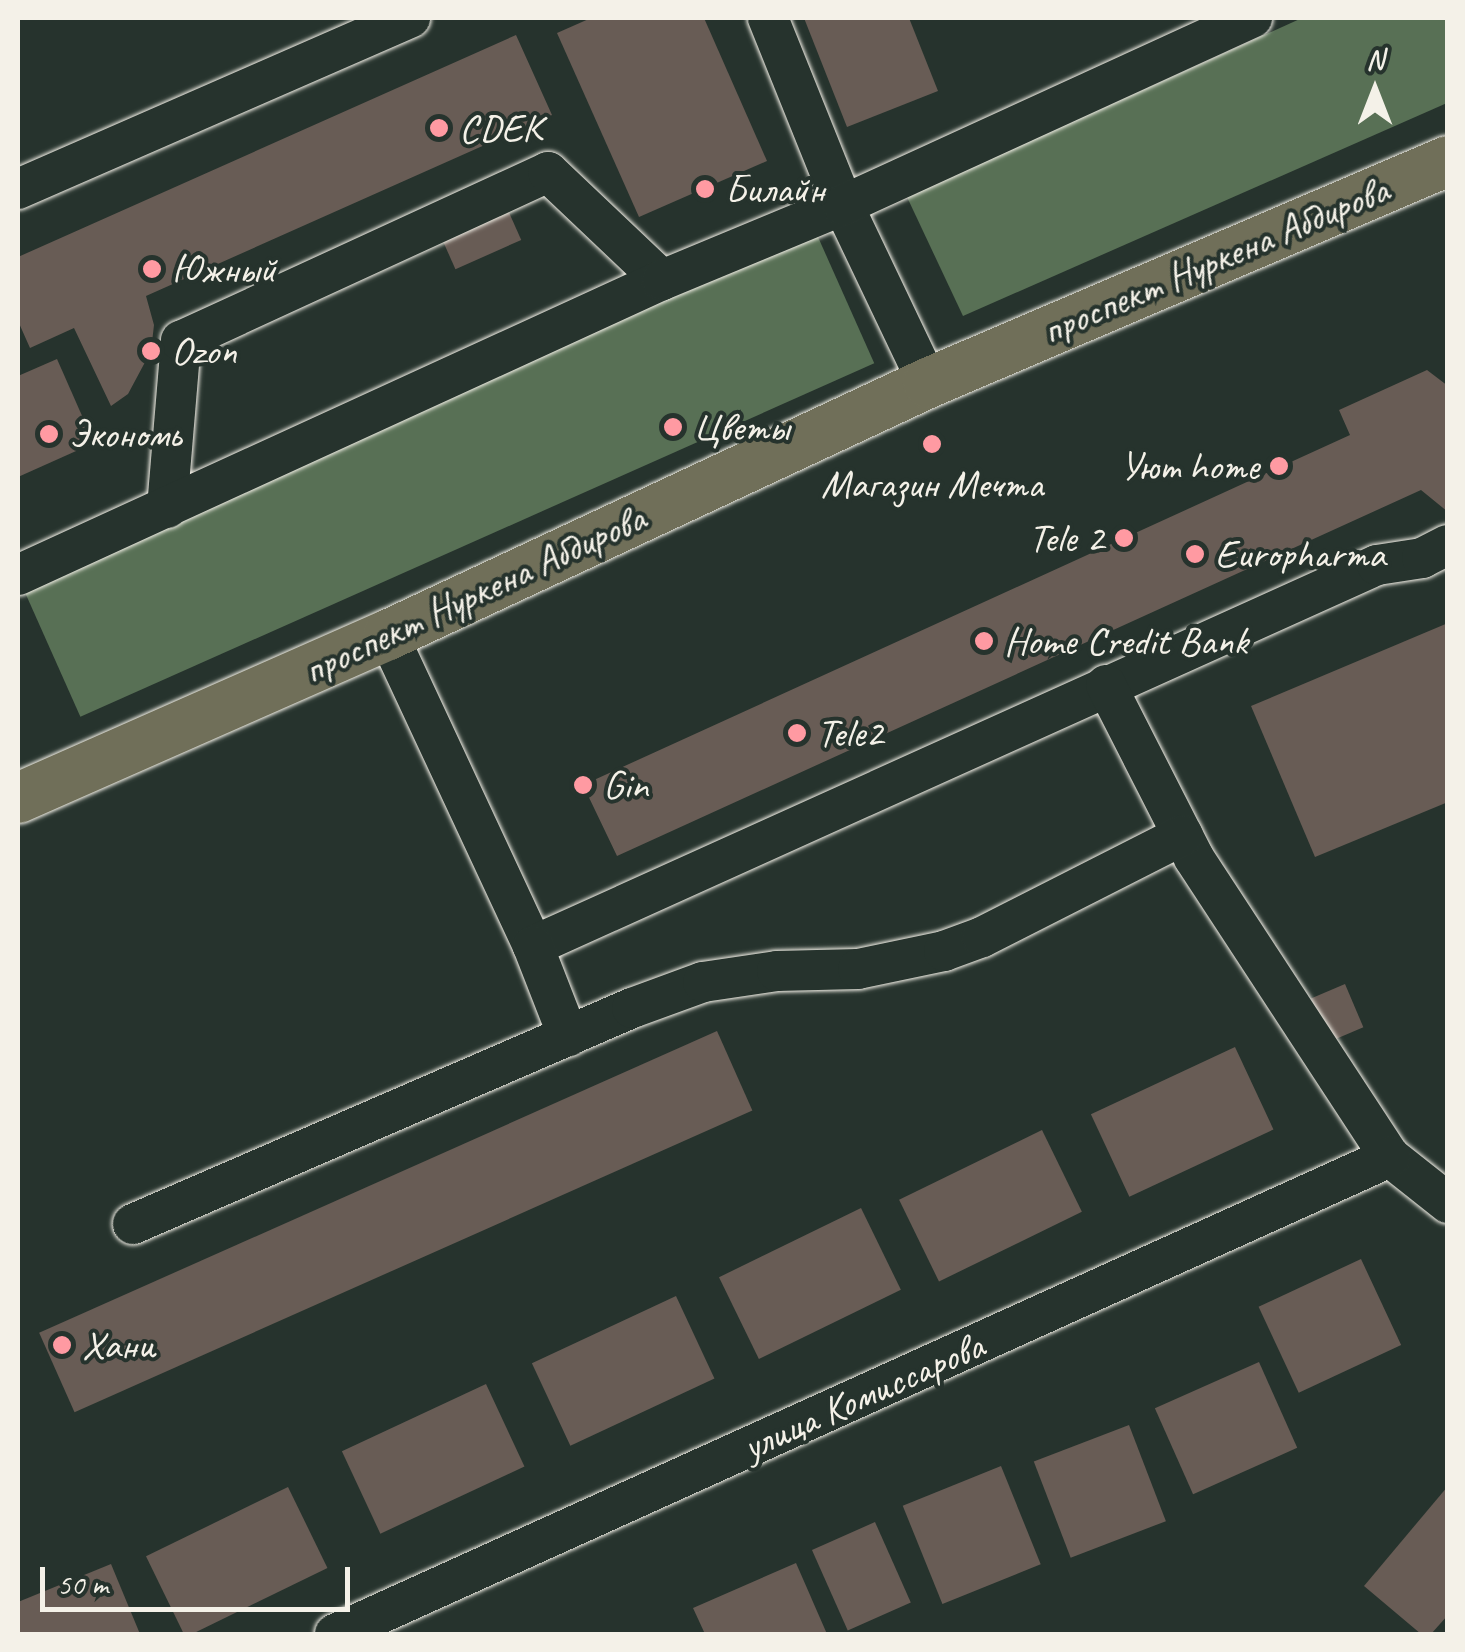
<!DOCTYPE html>
<html>
<head>
<meta charset="utf-8">
<style>
	body { margin:0 }
	#map { position:relative; width:1465px; height:1652px; overflow:hidden; background:#26332d; font-family:Caveat,sans-serif }
	div>[style] { position:absolute }
	.green>* { inset:0; background:#587055; transform-origin:0 0 }
	.building>* { inset:0; background:#685c55; transform-origin:0 0 }
	.roads { filter:drop-shadow(0 0 2px #f4f1e8) drop-shadow(0 0 2px #f4f1e8) }
	.minor>* { height:40px; margin:-20px; padding:0 20px; transform-origin:20px; border-radius:20px; background:#26332d }
	.major>* { height:50px; margin:-25px; padding:0 25px; transform-origin:25px; border-radius:25px; background:#706f59 }
	.dots>* { width:28px; height:28px; translate:-50% -50%; box-sizing:border-box; border:5px solid #26332d; border-radius:50% }
	span { translate:-50% -50%; white-space:nowrap; text-align:center; line-height:1.15; -webkit-text-stroke:8px #26332d; paint-order:stroke }
	.poi-label { font-size:40px; color:#f4f1e8 }
	.left { translate:0 -50%; text-align:left }
	.right { translate:-100% -50%; text-align:right }
	.street-label { font-size:40px; color:#f4f1e8 }
	.frame { position:absolute; inset:0; border:20px solid #f4f1e8; pointer-events:none }
	.north { position:absolute; left:1325px; top:40px; width:100px; height:100px; -webkit-text-stroke:8px #26332d; paint-order:stroke; rotate:0deg; font-size:28px; font-weight:700; line-height:40px; text-align:center; color:#f4f1e8 }
	.north::after { content:''; display:block; margin:auto; width:35px; height:45px; background:#f4f1e8; clip-path:polygon(50% 0,100% 100%,50% 72%,0 100%) }
	.scale { position:absolute; left:40px; top:1567px; width:310px; height:45px; box-sizing:border-box; border:5px solid #f4f1e8; border-top:0; padding-left:12px; font-size:30px; line-height:35px; white-space:nowrap; color:#f4f1e8; -webkit-text-stroke:8px #26332d; paint-order:stroke }
</style>
</head>
<body>
<div id="map">
	<div class="green">
		<div style="clip-path:polygon(1302px 18px,1447px 18px,1447px 103px,963px 316px,907px 197px)"></div>
		<div style="left:810px;top:219px;width:158px;height:869px;rotate:66deg"></div>
	</div>
	<div class="building">
		<div style="clip-path:polygon(591px 18px,704px 18px,767px 161px,639px 217px,557px 33px)"></div>
		<div style="clip-path:polygon(804px 18px,909px 18px,938px 91px,847px 127px)"></div>
		<div style="clip-path:polygon(516px 35px,552px 115px,146px 296px,154px 325px,151px 351px,128px 394px,111px 406px,74px 328px,30px 348px,18px 321px,18px 257px)"></div>
		<div style="left:507px;top:208px;width:35px;height:72px;rotate:66deg"></div>
		<div style="clip-path:polygon(57px 359px,94px 443px,18px 477px,18px 376px)"></div>
		<div style="clip-path:polygon(1427px 370px,1448px 386px,1448px 512px,1421px 490px,617px 856px,583px 785px,1350px 435px,1339px 410px)"></div>
		<div style="clip-path:polygon(1448px 623px,1448px 802px,1315px 857px,1251px 706px)"></div>
		<div style="left:1345px;top:984px;width:47px;height:37px;rotate:67deg"></div>
		<div style="left:717px;top:1031px;width:87px;height:742px;rotate:66deg"></div>
		<div style="left:1235px;top:1047px;width:91px;height:159px;rotate:65deg"></div>
		<div style="left:1042px;top:1130px;width:91px;height:159px;rotate:64deg"></div>
		<div style="left:861px;top:1208px;width:91px;height:158px;rotate:64deg"></div>
		<div style="left:1361px;top:1259px;width:95px;height:113px;rotate:65deg"></div>
		<div style="left:676px;top:1296px;width:91px;height:159px;rotate:65deg"></div>
		<div style="left:1259px;top:1362px;width:94px;height:114px;rotate:66deg"></div>
		<div style="left:486px;top:1384px;width:91px;height:159px;rotate:65deg"></div>
		<div style="left:1129px;top:1425px;width:103px;height:102px;rotate:69deg"></div>
		<div style="left:1001px;top:1466px;width:106px;height:106px;rotate:68deg"></div>
		<div style="clip-path:polygon(1448px 1486px,1448px 1615px,1431px 1634px,1421px 1634px,1364px 1586px)"></div>
		<div style="left:288px;top:1487px;width:90px;height:158px;rotate:64deg"></div>
		<div style="left:875px;top:1522px;width:88px;height:69px;rotate:66deg"></div>
		<div style="clip-path:polygon(796px 1563px,827px 1634px,705px 1634px,693px 1608px)"></div>
		<div style="clip-path:polygon(111px 1564px,140px 1634px,18px 1634px,18px 1602px)"></div>
	</div>
	<div class="roads">
		<div class="minor">
			<div style="left:768px;top:18px;width:201px;rotate:68.1deg"></div>
			<div style="left:843px;top:205px;width:197px;rotate:64.5deg"></div>
			<div style="left:18px;top:189px;width:428px;rotate:-23.6deg"></div>
			<div style="left:167px;top:508px;width:168px;rotate:-85.2deg"></div>
			<div style="left:181px;top:341px;width:404px;rotate:-24.7deg"></div>
			<div style="left:548px;top:172px;width:157px;rotate:43.5deg"></div>
			<div style="left:18px;top:575px;width:708px;rotate:-24.61deg"></div>
			<div style="left:662px;top:280px;width:196px;rotate:-22.5deg"></div>
			<div style="left:843px;top:205px;width:450px;rotate:-24.6deg"></div>
			<div style="left:388px;top:635px;width:343px;rotate:65deg"></div>
			<div style="left:533px;top:946px;width:926px;rotate:-24.3deg"></div>
			<div style="left:1377px;top:565px;width:46px;rotate:-8.8deg"></div>
			<div style="left:1422px;top:558px;width:29px;rotate:-27deg"></div>
			<div style="left:1106px;top:685px;width:194px;rotate:63deg"></div>
			<div style="left:1194px;top:858px;width:358px;rotate:56.8deg"></div>
			<div style="left:1390px;top:1157px;width:74px;rotate:38.4deg"></div>
			<div style="left:533px;top:946px;width:97px;rotate:68.7deg"></div>
			<div style="left:133px;top:1224px;width:544px;rotate:-23.41deg"></div>
			<div style="left:632px;top:1008px;width:76px;rotate:-20.1deg"></div>
			<div style="left:703px;top:982px;width:75px;rotate:-8.5deg"></div>
			<div style="left:777px;top:971px;width:81px;rotate:-1.4deg"></div>
			<div style="left:858px;top:969px;width:88px;rotate:-11.8deg"></div>
			<div style="left:944px;top:951px;width:40px;rotate:-20.2deg"></div>
			<div style="left:982px;top:937px;width:225px;rotate:-26.9deg"></div>
			<div style="left:335px;top:1634px;width:1158px;rotate:-24.33deg"></div>
		</div>
		<div class="major">
			<div style="left:18px;top:798px;width:404px;rotate:-23.8deg"></div>
			<div style="left:388px;top:635px;width:596px;rotate:-25.02deg"></div>
			<div style="left:928px;top:383px;width:565px;rotate:-23.12deg"></div>
		</div>
	</div>
	<div class="dots">
		<div style="left:439px;top:128px;background:#ff9aa2"></div>
		<div style="left:705px;top:189px;background:#ff9aa2"></div>
		<div style="left:152px;top:269px;background:#ff9aa2"></div>
		<div style="left:151px;top:351px;background:#ff9aa2"></div>
		<div style="left:673px;top:427px;background:#ff9aa2"></div>
		<div style="left:49px;top:434px;background:#ff9aa2"></div>
		<div style="left:932px;top:444px;background:#ff9aa2"></div>
		<div style="left:1279px;top:466px;background:#ff9aa2"></div>
		<div style="left:1124px;top:538px;background:#ff9aa2"></div>
		<div style="left:1195px;top:554px;background:#ff9aa2"></div>
		<div style="left:984px;top:641px;background:#ff9aa2"></div>
		<div style="left:797px;top:733px;background:#ff9aa2"></div>
		<div style="left:583px;top:785px;background:#ff9aa2"></div>
		<div style="left:62px;top:1345px;background:#ff9aa2"></div>
	</div>
	<div class="poi-label">
		<span class="left" style="left:459px;top:128px">CDEK</span>
		<span class="left" style="left:725px;top:189px">Билайн</span>
		<span class="left" style="left:172px;top:269px">Южный</span>
		<span class="left" style="left:171px;top:351px">Ozon</span>
		<span class="left" style="left:693px;top:427px">Цветы</span>
		<span class="left" style="left:69px;top:434px">Экономь</span>
		<span class="right" style="left:1259px;top:466px">Уют home</span>
		<span style="left:932px;top:484px">Магазин Мечта</span>
		<span class="right" style="left:1104px;top:538px">Tele 2</span>
		<span class="left" style="left:1215px;top:554px">Europharma</span>
		<span class="left" style="left:1004px;top:641px">Home Credit Bank</span>
		<span class="left" style="left:817px;top:733px">Tele2</span>
		<span class="left" style="left:603px;top:785px">Gin</span>
		<span class="left" style="left:82px;top:1345px">Хани</span>
	</div>
	<div class="street-label">
		<span style="left:1215px;top:260px;rotate:-23deg">проспект Нуркена Абдирова</span>
		<span style="left:474px;top:594px;rotate:-25deg">проспект Нуркена Абдирова</span>
		<span style="left:863px;top:1396px;rotate:-24deg">улица Комиссарова</span>
	</div>
	<div class="frame"></div>
	<div class="north">N</div>
	<div class="scale">50 m</div>
</div>
</body>
</html>
